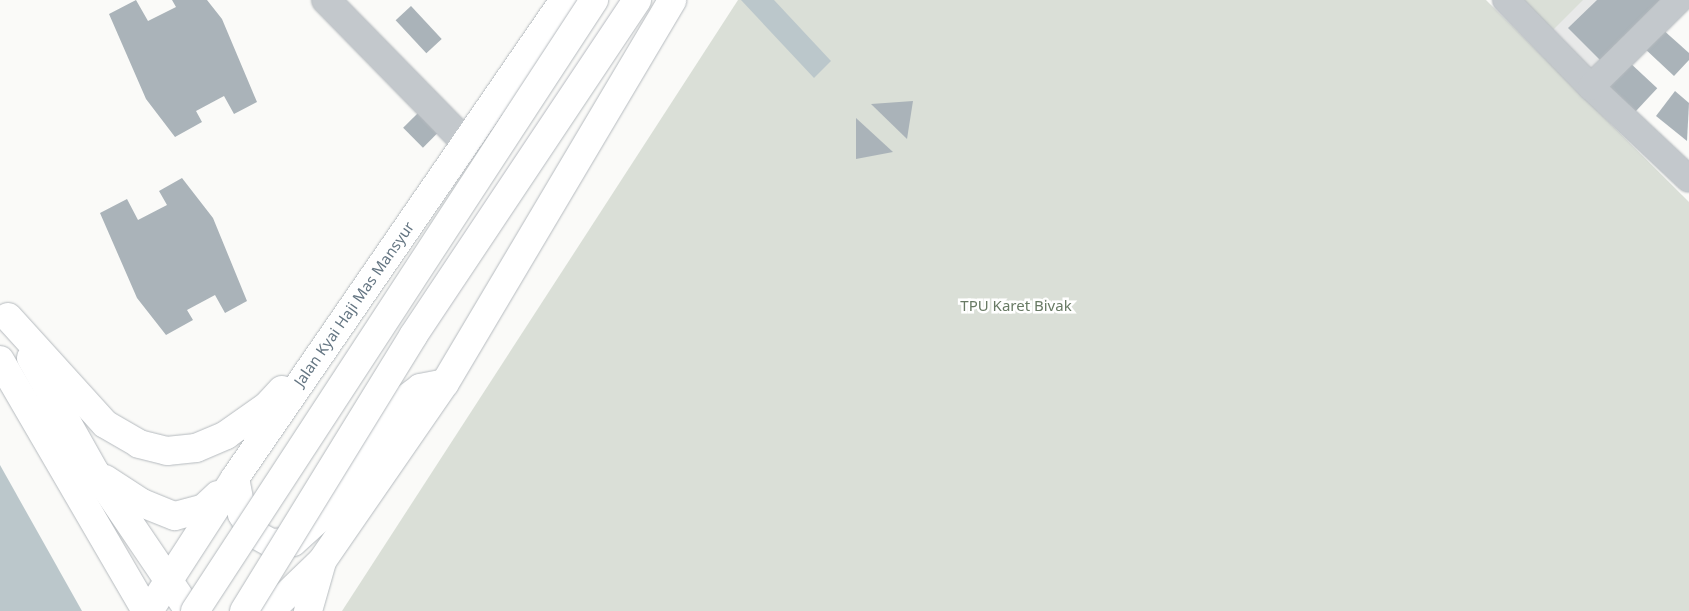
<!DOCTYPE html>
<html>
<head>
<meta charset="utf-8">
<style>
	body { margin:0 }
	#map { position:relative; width:1689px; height:611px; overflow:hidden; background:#fafaf8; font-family:"Noto Sans",sans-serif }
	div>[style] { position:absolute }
	.built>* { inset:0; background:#e8e9e9 }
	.green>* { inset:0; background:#dadfd7 }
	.water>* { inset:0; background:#bbc7cb }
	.building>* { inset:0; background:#aab3b9; transform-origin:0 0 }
	.roads { filter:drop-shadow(0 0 1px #b5babe) drop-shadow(0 0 1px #b5babe) }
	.minor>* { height:26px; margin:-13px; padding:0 13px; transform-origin:13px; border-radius:13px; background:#c3c8cc }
	.tertiary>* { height:28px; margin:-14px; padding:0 14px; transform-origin:14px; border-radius:14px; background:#c3c8cc }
	.primary>* { height:28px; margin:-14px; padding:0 14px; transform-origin:14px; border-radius:14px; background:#fff }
	.bridges { filter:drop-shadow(0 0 1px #b5babe) drop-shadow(0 0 1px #b5babe) }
	.primary-bridge>* { height:28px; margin:-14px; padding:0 14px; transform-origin:14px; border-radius:14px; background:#fff }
	span { translate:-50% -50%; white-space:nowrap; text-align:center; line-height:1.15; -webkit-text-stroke:5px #fff; paint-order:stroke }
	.street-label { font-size:15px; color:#657683 }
	.park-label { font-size:15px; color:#687a64 }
</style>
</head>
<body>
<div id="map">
	<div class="built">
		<div style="clip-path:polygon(1511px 0,1670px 0,1589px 80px)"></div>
	</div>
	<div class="green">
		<div style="clip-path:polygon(738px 0,1486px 0,1689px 202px,1689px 611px,342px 611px)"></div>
		<div style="clip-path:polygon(1522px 0,1583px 0,1552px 31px)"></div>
	</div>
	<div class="water">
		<div style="clip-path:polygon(741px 0,774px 0,831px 61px,814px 78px)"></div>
		<div style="clip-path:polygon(0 465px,82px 611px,0 611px)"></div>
	</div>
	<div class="building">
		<div style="clip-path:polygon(136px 0,148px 21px,176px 7px,172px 0,207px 0,222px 19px,257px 102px,234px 114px,224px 96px,196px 111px,202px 122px,175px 137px,146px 99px,109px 14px)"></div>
		<div style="clip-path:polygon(1597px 0,1660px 0,1600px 60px,1568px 28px)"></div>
		<div style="left:411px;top:6px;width:45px;height:21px;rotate:47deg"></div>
		<div style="clip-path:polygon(1661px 28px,1689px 53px,1689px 60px,1674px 76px,1643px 47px)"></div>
		<div style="left:1628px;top:61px;width:40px;height:37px;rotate:43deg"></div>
		<div style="clip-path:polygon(1675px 91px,1689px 103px,1687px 141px,1656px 116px)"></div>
		<div style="clip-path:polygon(913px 101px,907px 139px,871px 104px)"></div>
		<div style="left:418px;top:113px;width:28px;height:21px;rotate:45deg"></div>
		<div style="clip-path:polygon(856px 118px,893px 152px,856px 159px)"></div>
		<div style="clip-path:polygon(182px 178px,213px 218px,247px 301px,225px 313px,215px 295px,187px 310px,193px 320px,166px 335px,137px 298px,100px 213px,127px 199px,138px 220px,167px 205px,159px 191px)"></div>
	</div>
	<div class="roads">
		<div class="minor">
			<div style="left:1506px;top:0;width:122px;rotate:45.7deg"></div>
			<div style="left:1591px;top:87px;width:134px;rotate:43.2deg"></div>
			<div style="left:1591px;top:87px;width:124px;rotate:-44.7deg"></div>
		</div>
		<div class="tertiary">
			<div style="left:326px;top:0;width:200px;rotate:45.6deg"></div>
		</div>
		<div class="primary">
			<div style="left:8px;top:317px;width:144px;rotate:47.8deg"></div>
			<div style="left:105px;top:424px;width:39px;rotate:30deg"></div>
			<div style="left:139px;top:444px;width:29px;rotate:14deg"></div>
			<div style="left:167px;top:451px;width:29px;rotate:-6deg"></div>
			<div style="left:196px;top:448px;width:33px;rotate:-23deg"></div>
			<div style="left:226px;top:435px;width:50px;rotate:-35.3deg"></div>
			<div style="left:267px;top:406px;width:22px;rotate:-47deg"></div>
			<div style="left:31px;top:358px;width:131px;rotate:60.7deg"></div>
			<div style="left:95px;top:472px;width:168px;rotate:55.9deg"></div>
			<div style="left:0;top:360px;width:290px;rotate:59.8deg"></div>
			<div style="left:235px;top:478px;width:37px;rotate:79deg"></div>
			<div style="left:242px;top:514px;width:22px;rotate:60deg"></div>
			<div style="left:253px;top:533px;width:21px;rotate:29deg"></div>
			<div style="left:271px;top:543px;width:22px;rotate:-3deg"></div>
			<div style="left:293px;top:542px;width:39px;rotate:-42deg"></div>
			<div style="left:322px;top:516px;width:134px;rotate:-56deg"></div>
			<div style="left:397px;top:405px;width:29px;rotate:-36deg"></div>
			<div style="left:420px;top:388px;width:25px;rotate:-11deg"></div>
			<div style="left:105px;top:479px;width:44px;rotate:33deg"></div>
			<div style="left:142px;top:503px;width:35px;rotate:22deg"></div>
			<div style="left:175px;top:516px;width:30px;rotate:-15deg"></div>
			<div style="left:204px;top:508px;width:19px;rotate:-43deg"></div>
			<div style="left:149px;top:611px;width:158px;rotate:-57.1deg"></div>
			<div style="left:235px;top:478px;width:580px;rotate:-55.46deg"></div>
			<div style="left:270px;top:611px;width:72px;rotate:-43.9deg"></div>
			<div style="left:322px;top:561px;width:216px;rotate:-55.4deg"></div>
			<div style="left:445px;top:383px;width:445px;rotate:-59.3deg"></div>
			<div style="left:308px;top:611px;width:51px;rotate:-74.1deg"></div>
		</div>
	</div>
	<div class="bridges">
		<div class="primary-bridge">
			<div style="left:195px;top:611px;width:730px;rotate:-56.85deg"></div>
			<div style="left:244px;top:611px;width:323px;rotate:-58.4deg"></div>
			<div style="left:413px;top:336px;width:404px;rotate:-56.3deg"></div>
		</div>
	</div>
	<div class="street-label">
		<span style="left:354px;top:304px;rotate:-55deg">Jalan Kyai Haji Mas Mansyur</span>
	</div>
	<div class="park-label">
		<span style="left:1016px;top:306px">TPU Karet Bivak</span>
	</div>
</div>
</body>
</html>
